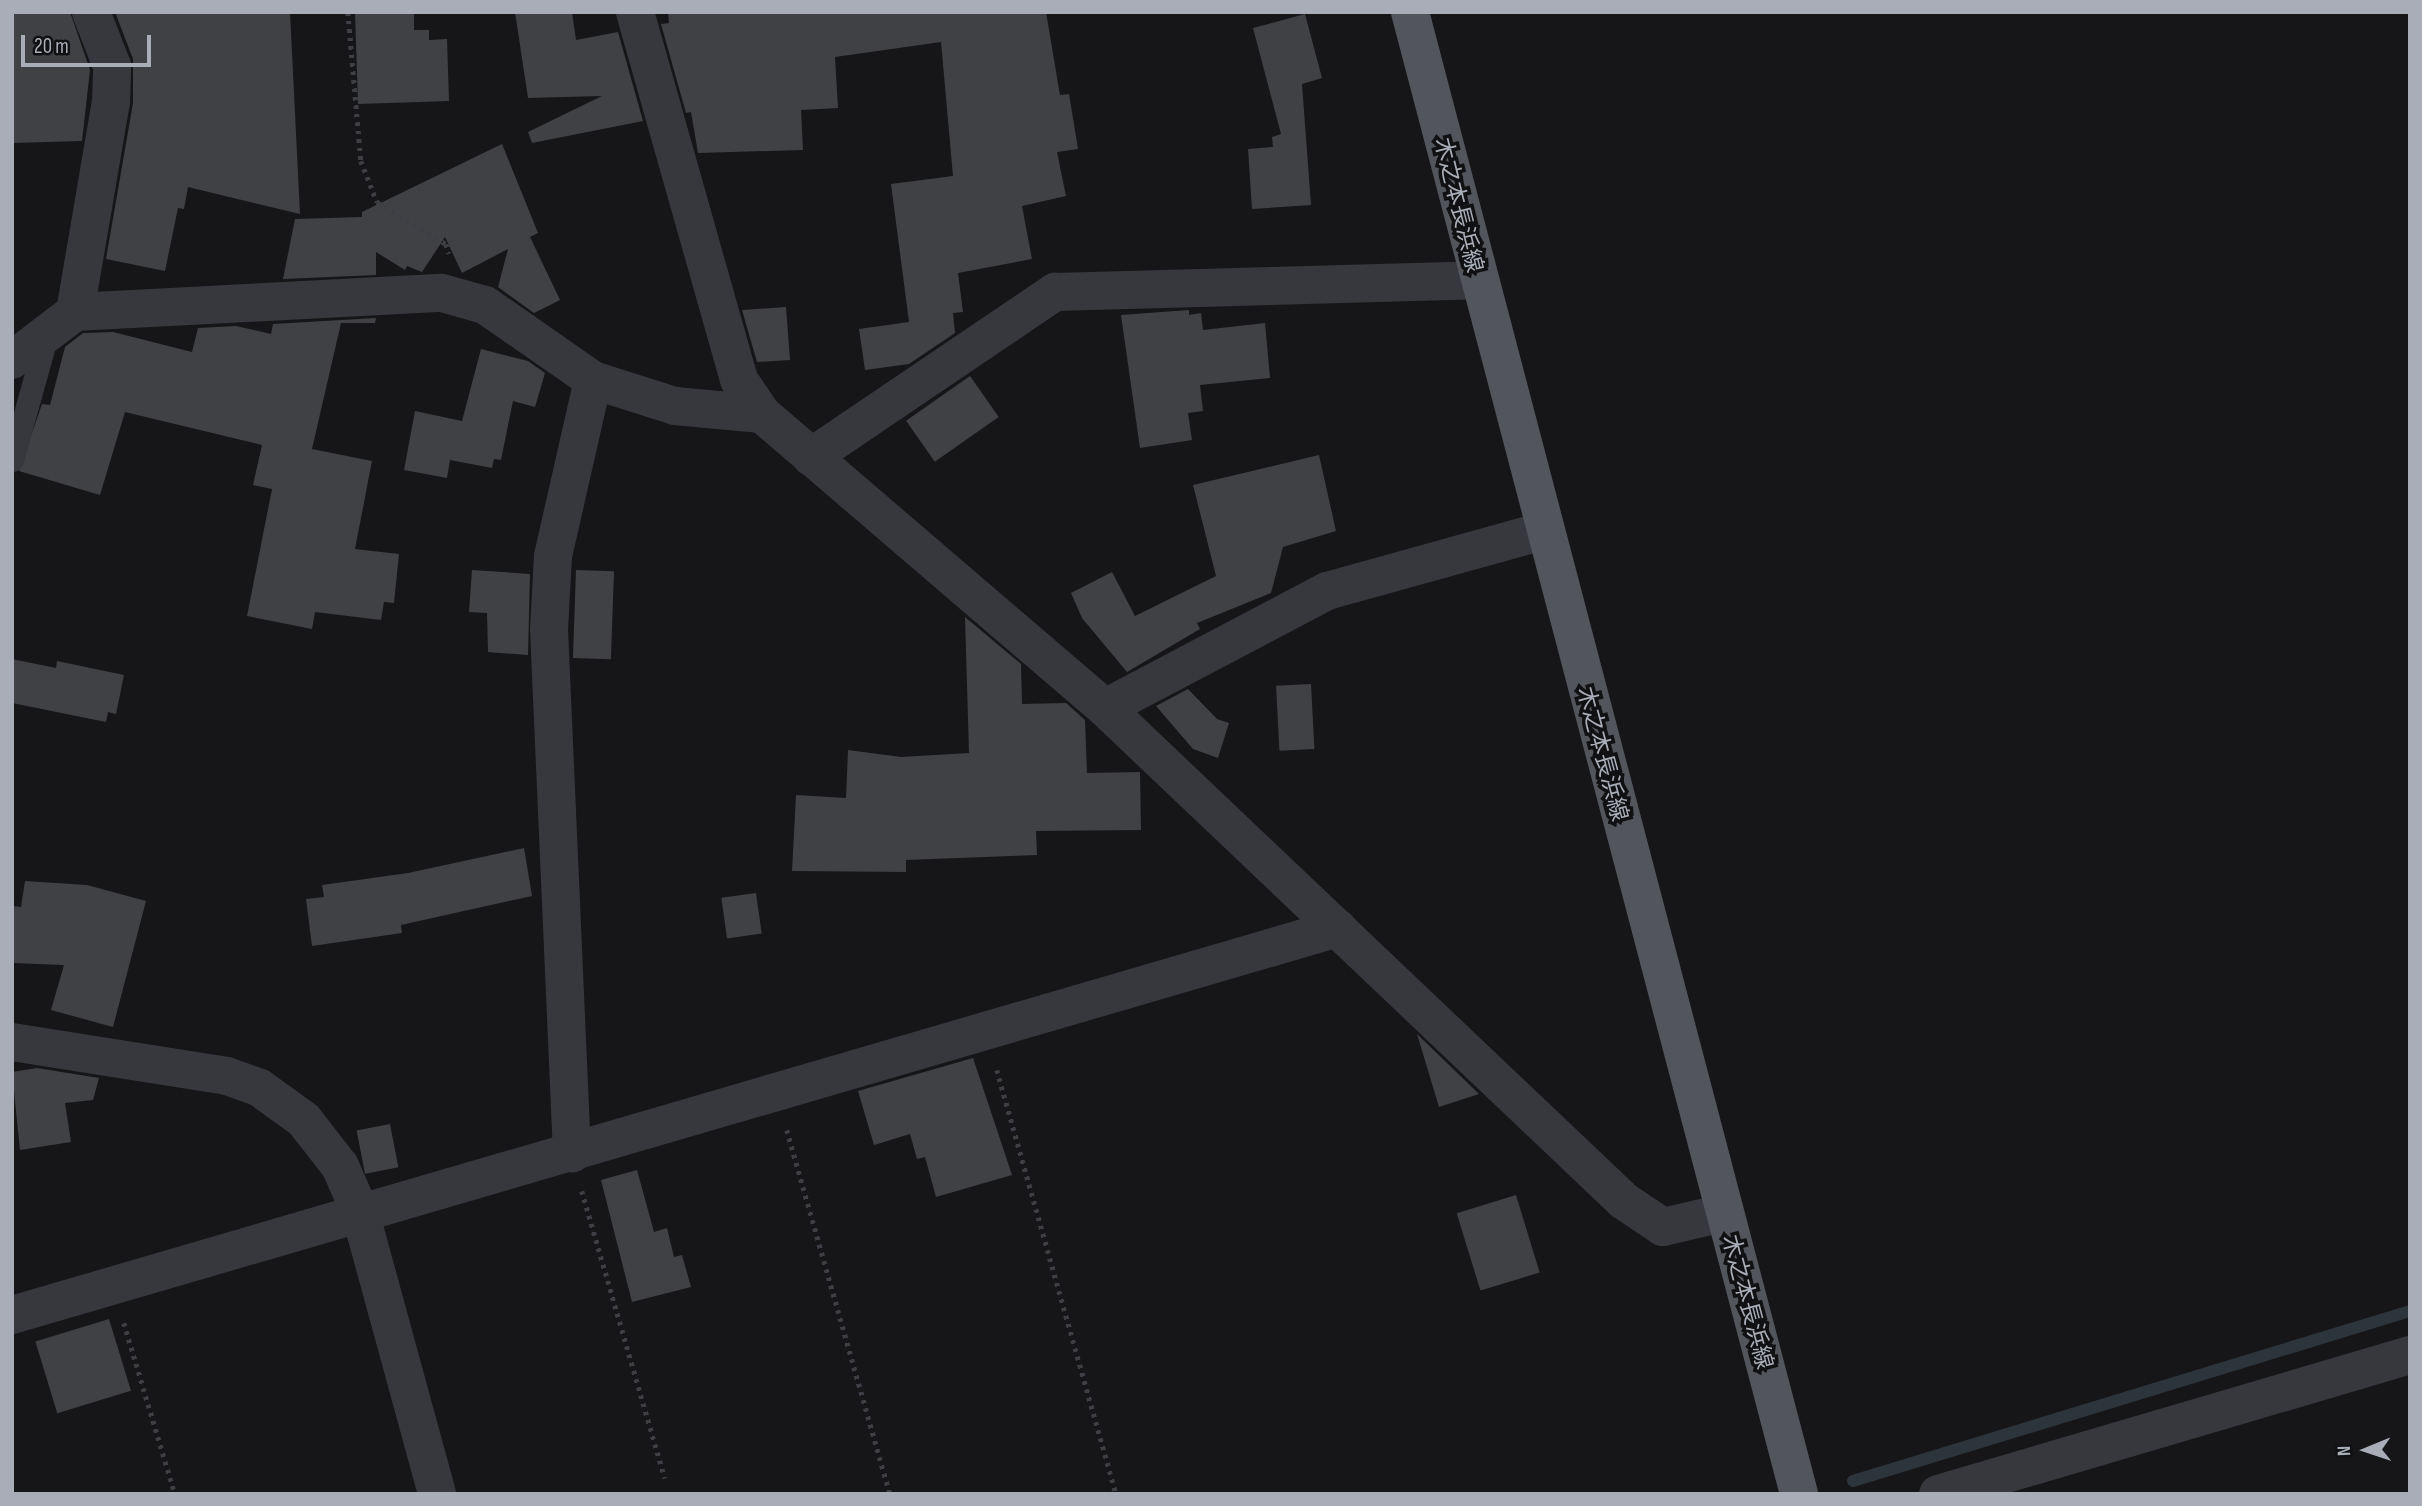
<!DOCTYPE html>
<html>
<head>
<meta charset="utf-8">
<style>
	body { margin:0 }
	#map { position:relative; width:2422px; height:1506px; overflow:hidden; background:#161618; font-family:"Sofia Sans Condensed","Noto Sans JP",sans-serif }
	div>[style] { position:absolute }
	.stream>* { height:12px; margin:-6px; padding:0 6px; transform-origin:6px; border-radius:6px; background:#2c353c }
	.building>* { inset:0; background:#404145; transform-origin:0 0 }
	.path>* { height:4.5px; margin-top:-2.25px; transform-origin:0; background:repeating-linear-gradient(90deg,#3d3f44 0 3.5px,transparent 0 8.5px) }
	.service>* { height:23px; margin:-11.5px; padding:0 11.5px; transform-origin:11.5px; border-radius:11.5px; background:#37383d }
	.minor>* { height:38px; margin:-19px; padding:0 19px; transform-origin:19px; border-radius:19px; background:#37383d }
	.primary>* { height:38px; margin:-19px; padding:0 19px; transform-origin:19px; border-radius:19px; background:#53555c }
	span { translate:-50% -50%; white-space:nowrap; text-align:center; line-height:1.15; -webkit-text-stroke:7px #111113; paint-order:stroke }
	.street-label { font-size:23px; color:#a8adb8 }
	.frame { position:absolute; inset:0; border:14px solid #a8adb8; pointer-events:none }
	.north { position:absolute; left:2331px; top:1415px; width:70px; height:70px; -webkit-text-stroke:5px #111113; paint-order:stroke; rotate:268deg; font-size:19px; font-weight:700; line-height:28px; text-align:center; color:#a8adb8 }
	.north::after { content:''; display:block; margin:auto; width:24px; height:32px; background:#a8adb8; clip-path:polygon(50% 0,100% 100%,50% 72%,0 100%) }
	.scale { position:absolute; left:21px; top:35px; width:130px; height:32px; box-sizing:border-box; border:4px solid #a8adb8; border-top:0; padding-left:9px; font-size:21px; line-height:24px; white-space:nowrap; color:#a8adb8; -webkit-text-stroke:5px #111113; paint-order:stroke }
</style>
</head>
<body>
<div id="map">
	<div class="stream">
		<div style="left:1853px;top:1481px;width:582px;rotate:-16.97deg"></div>
	</div>
	<div class="building">
		<div style="clip-path:polygon(12px 12px,70px 12px,90px 70px,82px 141px,12px 143px)"></div>
		<div style="clip-path:polygon(115px 12px,290px 12px,300px 214px,188px 187px,184px 209px,178px 208px,165px 271px,106px 259px,133px 103px,133px 59px)"></div>
		<div style="clip-path:polygon(355px 12px,414px 12px,414px 30px,429px 30px,429px 40px,447px 39px,449px 101px,358px 104px)"></div>
		<div style="clip-path:polygon(515px 12px,572px 12px,576px 40px,618px 32px,643px 121px,532px 143px,528px 132px,602px 96px,528px 98px)"></div>
		<div style="clip-path:polygon(668px 12px,1046px 12px,1060px 95px,1069px 94px,1078px 149px,1057px 152px,1066px 196px,1022px 206px,1032px 259px,958px 273px,963px 312px,953px 313px,955px 333px,909px 364px,865px 370px,859px 329px,909px 322px,891px 184px,953px 176px,941px 42px,835px 57px,838px 108px,801px 110px,803px 150px,698px 153px,691px 112px,686px 113px,661px 24px,669px 23px)"></div>
		<div style="clip-path:polygon(1305px 14px,1322px 78px,1302px 84px,1311px 205px,1252px 209px,1248px 149px,1273px 147px,1272px 137px,1281px 134px,1253px 28px)"></div>
		<div style="clip-path:polygon(502px 144px,538px 233px,530px 237px,560px 300px,534px 313px,498px 287px,508px 249px,462px 273px,445px 237px,422px 272px,407px 266px,405px 270px,376px 252px,376px 275px,283px 279px,295px 219px,362px 217px,362px 212px)"></div>
		<div style="clip-path:polygon(786px 307px,790px 360px,757px 362px,742px 310px)"></div>
		<div style="clip-path:polygon(1189px 310px,1189px 315px,1201px 313px,1203px 330px,1265px 323px,1270px 378px,1200px 385px,1203px 411px,1188px 413px,1192px 440px,1140px 448px,1121px 315px)"></div>
		<div style="clip-path:polygon(376px 318px,375px 323px,341px 323px,312px 449px,372px 461px,355px 549px,399px 554px,394px 603px,384px 602px,381px 620px,315px 612px,312px 629px,247px 616px,272px 489px,253px 485px,262px 445px,125px 412px,100px 495px,19px 471px,42px 404px,50px 405px,65px 347px,83px 333px,113px 332px,192px 352px,198px 328px,236px 326px,271px 334px,273px 324px)"></div>
		<div style="clip-path:polygon(481px 349px,528px 361px,545px 373px,535px 407px,513px 401px,501px 460px,494px 459px,492px 468px,450px 460px,447px 478px,404px 470px,415px 411px,462px 421px)"></div>
		<div style="left:970px;top:376px;width:50px;height:78px;rotate:55deg"></div>
		<div style="clip-path:polygon(1319px 455px,1336px 531px,1283px 547px,1271px 593px,1197px 623px,1200px 629px,1127px 672px,1082px 618px,1071px 593px,1112px 572px,1135px 616px,1216px 576px,1193px 485px)"></div>
		<div style="clip-path:polygon(472px 570px,530px 574px,528px 655px,488px 652px,487px 613px,469px 612px)"></div>
		<div style="left:576px;top:570px;width:38px;height:88px;rotate:2deg"></div>
		<div style="clip-path:polygon(965px 617px,1021px 664px,1022px 704px,1066px 703px,1085px 720px,1087px 773px,1140px 772px,1141px 830px,1036px 831px,1037px 855px,906px 860px,906px 872px,792px 871px,796px 795px,846px 798px,848px 750px,901px 757px,969px 753px)"></div>
		<div style="clip-path:polygon(12px 659px,56px 668px,57px 661px,124px 675px,116px 714px,108px 712px,106px 722px,12px 703px)"></div>
		<div style="left:1311px;top:684px;width:65px;height:35px;rotate:87deg"></div>
		<div style="clip-path:polygon(1188px 689px,1217px 719px,1229px 723px,1218px 758px,1193px 749px,1156px 706px)"></div>
		<div style="clip-path:polygon(524px 848px,532px 896px,401px 925px,402px 933px,312px 946px,306px 899px,324px 897px,322px 885px,408px 873px)"></div>
		<div style="clip-path:polygon(25px 881px,87px 885px,146px 901px,113px 1027px,51px 1010px,64px 965px,12px 963px,13px 906px,21px 907px)"></div>
		<div style="left:756px;top:893px;width:41px;height:35px;rotate:82deg"></div>
		<div style="clip-path:polygon(1417px 1034px,1479px 1094px,1439px 1107px)"></div>
		<div style="clip-path:polygon(973px 1058px,1012px 1175px,936px 1197px,925px 1157px,917px 1159px,910px 1134px,874px 1145px,858px 1091px)"></div>
		<div style="clip-path:polygon(37px 1068px,99px 1078px,93px 1100px,65px 1103px,71px 1142px,20px 1150px,12px 1072px)"></div>
		<div style="left:390px;top:1124px;width:44px;height:34px;rotate:79deg"></div>
		<div style="clip-path:polygon(637px 1170px,654px 1232px,667px 1228px,674px 1257px,682px 1255px,691px 1287px,632px 1302px,601px 1180px)"></div>
		<div style="left:1516px;top:1195px;width:81px;height:62px;rotate:73deg"></div>
		<div style="left:109px;top:1319px;width:75px;height:77px;rotate:73deg"></div>
	</div>
	<div class="path">
		<div style="left:348px;top:12px;width:150px;rotate:85deg"></div>
		<div style="left:361px;top:161px;width:44px;rotate:68.7deg"></div>
		<div style="left:377px;top:202px;width:81px;rotate:31.3deg"></div>
		<div style="left:446px;top:244px;width:10px;rotate:73deg"></div>
		<div style="left:997px;top:1070px;width:440px;rotate:74.3deg"></div>
		<div style="left:787px;top:1130px;width:378px;rotate:74.2deg"></div>
		<div style="left:582px;top:1191px;width:299px;rotate:73.9deg"></div>
		<div style="left:124px;top:1323px;width:178px;rotate:73.4deg"></div>
	</div>
	<div class="service">
		<div style="left:12px;top:460px;width:130px;rotate:-74.4deg"></div>
	</div>
	<div class="minor">
		<div style="left:635px;top:12px;width:382px;rotate:74.2deg"></div>
		<div style="left:739px;top:380px;width:41px;rotate:55.9deg"></div>
		<div style="left:762px;top:414px;width:452px;rotate:40.6deg"></div>
		<div style="left:1105px;top:708px;width:716px;rotate:43.53deg"></div>
		<div style="left:1624px;top:1201px;width:47px;rotate:33.7deg"></div>
		<div style="left:1663px;top:1227px;width:62px;rotate:-13.1deg"></div>
		<div style="left:75px;top:312px;width:213px;rotate:-80.3deg"></div>
		<div style="left:111px;top:102px;width:36px;rotate:-88deg"></div>
		<div style="left:112px;top:66px;width:58px;rotate:-111.3deg"></div>
		<div style="left:12px;top:360px;width:79px;rotate:-37.3deg"></div>
		<div style="left:75px;top:312px;width:367px;rotate:-3deg"></div>
		<div style="left:442px;top:293px;width:45px;rotate:15.6deg"></div>
		<div style="left:485px;top:305px;width:131px;rotate:34.8deg"></div>
		<div style="left:593px;top:380px;width:180px;rotate:102.8deg"></div>
		<div style="left:553px;top:556px;width:73px;rotate:93.1deg"></div>
		<div style="left:549px;top:629px;width:525px;rotate:87.49deg"></div>
		<div style="left:593px;top:380px;width:86px;rotate:17.6deg"></div>
		<div style="left:675px;top:406px;width:87px;rotate:5.3deg"></div>
		<div style="left:811px;top:457px;width:295px;rotate:-34.1deg"></div>
		<div style="left:1055px;top:292px;width:422px;rotate:-1.6deg"></div>
		<div style="left:1105px;top:708px;width:251px;rotate:-27.8deg"></div>
		<div style="left:1327px;top:591px;width:224px;rotate:-15.5deg"></div>
		<div style="left:12px;top:1042px;width:218px;rotate:9deg"></div>
		<div style="left:227px;top:1076px;width:35px;rotate:20deg"></div>
		<div style="left:260px;top:1088px;width:54px;rotate:36deg"></div>
		<div style="left:304px;top:1120px;width:58px;rotate:52deg"></div>
		<div style="left:340px;top:1166px;width:50px;rotate:66.5deg"></div>
		<div style="left:360px;top:1212px;width:292px;rotate:74.7deg"></div>
		<div style="left:12px;top:1315px;width:1381px;rotate:-16.27deg"></div>
		<div style="left:1938px;top:1494px;width:492px;rotate:-16.4deg"></div>
	</div>
	<div class="primary">
		<div style="left:1410px;top:12px;width:1532px;rotate:75.29deg"></div>
	</div>
	<div class="street-label">
		<span style="left:1458px;top:205px;rotate:76deg">木之本長浜線</span>
		<span style="left:1602px;top:754px;rotate:75deg">木之本長浜線</span>
		<span style="left:1747px;top:1302px;rotate:75deg">木之本長浜線</span>
	</div>
	<div class="frame"></div>
	<div class="north">N</div>
	<div class="scale">20 m</div>
</div>
</body>
</html>
